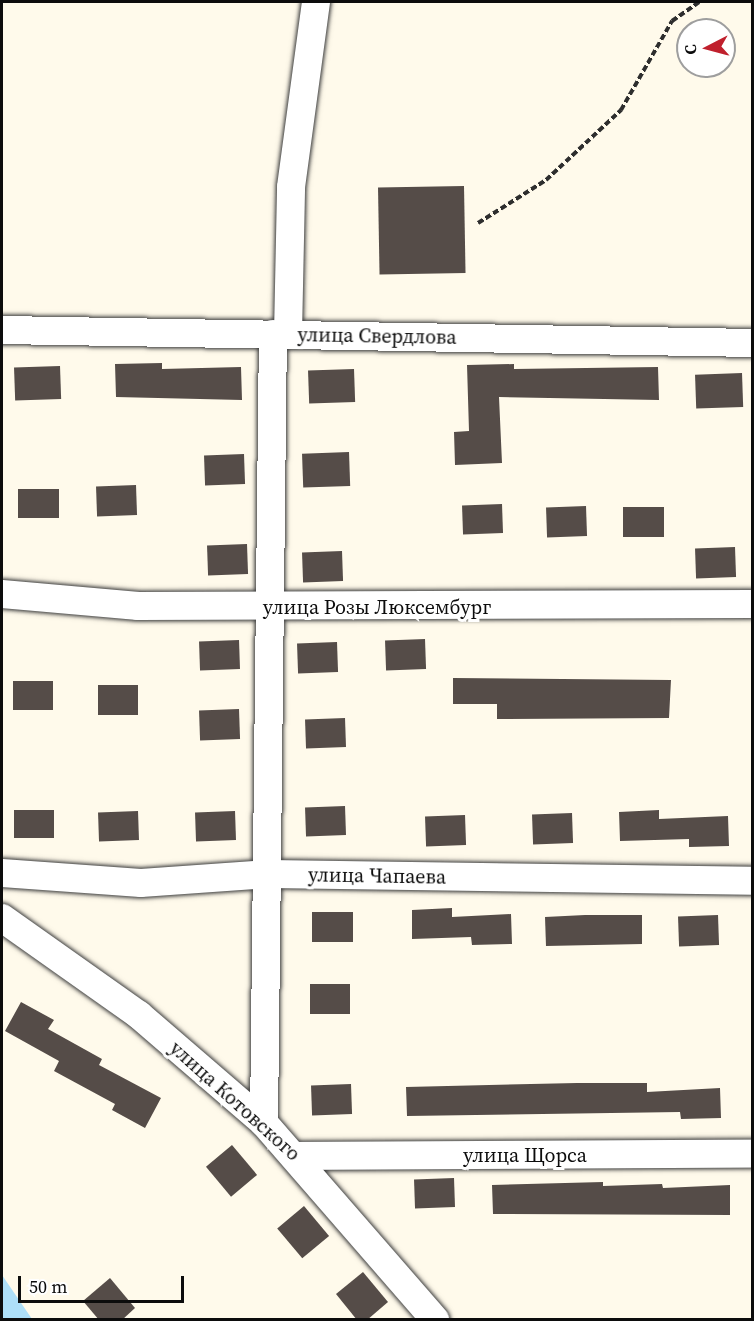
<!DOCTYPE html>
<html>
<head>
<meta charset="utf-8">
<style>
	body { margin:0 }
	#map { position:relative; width:754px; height:1321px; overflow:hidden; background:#fffaeb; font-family:"Source Serif 4",serif }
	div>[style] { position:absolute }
	.water>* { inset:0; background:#aedff8 }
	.building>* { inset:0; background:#554c48; transform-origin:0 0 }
	.path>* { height:4px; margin-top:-2px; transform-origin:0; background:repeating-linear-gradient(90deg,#2e2e2e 0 6px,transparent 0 9px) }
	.roads { filter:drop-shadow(0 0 2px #3f3f3f) drop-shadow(0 0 2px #3f3f3f) }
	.minor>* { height:28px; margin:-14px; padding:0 14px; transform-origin:14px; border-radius:14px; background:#fff }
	span { translate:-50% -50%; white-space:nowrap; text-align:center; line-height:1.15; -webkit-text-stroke:6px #fff; paint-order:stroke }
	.street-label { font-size:20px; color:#0c0c0c }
	.frame { position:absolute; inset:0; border:3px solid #0c0c0c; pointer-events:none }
	.north { position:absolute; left:676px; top:18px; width:60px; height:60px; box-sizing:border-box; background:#fff; border:2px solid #9e9e9e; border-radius:50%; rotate:264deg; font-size:16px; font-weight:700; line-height:24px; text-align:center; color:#0c0c0c }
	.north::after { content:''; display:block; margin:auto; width:21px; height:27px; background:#c0202d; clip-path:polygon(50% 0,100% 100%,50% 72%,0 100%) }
	.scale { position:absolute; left:18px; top:1276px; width:166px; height:27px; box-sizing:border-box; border:3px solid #0c0c0c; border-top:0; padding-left:8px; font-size:18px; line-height:21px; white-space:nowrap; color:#0c0c0c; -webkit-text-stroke:4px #fff; paint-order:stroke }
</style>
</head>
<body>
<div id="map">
	<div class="water">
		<div style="clip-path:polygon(2px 1275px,32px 1319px,2px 1319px)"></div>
	</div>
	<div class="building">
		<div style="left:464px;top:186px;width:87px;height:86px;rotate:89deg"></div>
		<div style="clip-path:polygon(162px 363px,162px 369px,241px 367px,242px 400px,116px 397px,115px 364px)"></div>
		<div style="clip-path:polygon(514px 364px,514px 369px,658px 367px,659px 400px,499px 397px,502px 463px,455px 465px,454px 432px,469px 431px,467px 365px)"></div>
		<div style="left:60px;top:366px;width:33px;height:46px;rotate:88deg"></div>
		<div style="left:354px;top:369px;width:33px;height:46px;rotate:88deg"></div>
		<div style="left:742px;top:373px;width:34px;height:47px;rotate:88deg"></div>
		<div style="left:349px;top:452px;width:34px;height:47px;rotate:88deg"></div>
		<div style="left:244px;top:454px;width:30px;height:40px;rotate:88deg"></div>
		<div style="left:136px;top:485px;width:30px;height:40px;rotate:88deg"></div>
		<div style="left:59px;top:489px;width:29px;height:41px;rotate:90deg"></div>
		<div style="left:502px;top:504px;width:29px;height:40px;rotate:88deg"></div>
		<div style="left:586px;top:506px;width:30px;height:40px;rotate:88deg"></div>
		<div style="left:664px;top:507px;width:30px;height:41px;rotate:90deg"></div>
		<div style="left:247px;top:544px;width:30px;height:40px;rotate:88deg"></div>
		<div style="left:735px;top:547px;width:30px;height:40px;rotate:88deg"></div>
		<div style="left:342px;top:551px;width:30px;height:40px;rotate:88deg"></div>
		<div style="left:425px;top:639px;width:30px;height:40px;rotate:88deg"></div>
		<div style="left:239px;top:640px;width:29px;height:40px;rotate:88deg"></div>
		<div style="left:337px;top:642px;width:30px;height:40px;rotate:88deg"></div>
		<div style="clip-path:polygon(453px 678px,671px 680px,669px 718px,497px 719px,497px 704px,453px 704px)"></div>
		<div style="left:53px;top:681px;width:29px;height:40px;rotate:90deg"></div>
		<div style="left:138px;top:685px;width:30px;height:40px;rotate:90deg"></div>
		<div style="left:239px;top:709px;width:30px;height:40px;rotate:88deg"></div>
		<div style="left:345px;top:718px;width:29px;height:40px;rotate:88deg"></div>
		<div style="left:345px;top:806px;width:29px;height:40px;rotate:88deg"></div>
		<div style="left:14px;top:810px;width:40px;height:28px"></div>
		<div style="clip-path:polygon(659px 810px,659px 819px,728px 816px,729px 846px,689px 847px,689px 839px,620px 841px,619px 812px)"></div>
		<div style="left:138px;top:811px;width:29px;height:40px;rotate:88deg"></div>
		<div style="left:235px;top:811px;width:29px;height:40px;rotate:88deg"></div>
		<div style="left:572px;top:813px;width:30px;height:40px;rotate:88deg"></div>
		<div style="left:465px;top:815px;width:30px;height:40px;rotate:88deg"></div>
		<div style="clip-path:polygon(452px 908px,452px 917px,511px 914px,512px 944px,472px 945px,471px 937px,412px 939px,412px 910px)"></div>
		<div style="left:353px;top:912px;width:30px;height:41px;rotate:90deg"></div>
		<div style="clip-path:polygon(585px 915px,642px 915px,642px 944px,546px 946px,545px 917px)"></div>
		<div style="left:718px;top:915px;width:30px;height:40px;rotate:88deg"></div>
		<div style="left:350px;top:984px;width:30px;height:40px;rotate:90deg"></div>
		<div style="clip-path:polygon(21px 1002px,54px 1020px,48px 1029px,102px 1059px,99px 1065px,161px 1098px,145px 1128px,112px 1110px,115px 1104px,54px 1071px,59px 1061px,5px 1031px)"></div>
		<div style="clip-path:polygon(577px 1083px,647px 1083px,647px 1092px,720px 1088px,721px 1118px,681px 1119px,680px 1112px,407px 1116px,406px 1087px)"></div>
		<div style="left:351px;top:1084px;width:30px;height:40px;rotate:88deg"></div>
		<div style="left:232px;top:1145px;width:39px;height:34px;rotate:50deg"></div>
		<div style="left:454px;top:1178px;width:29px;height:40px;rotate:88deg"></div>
		<div style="clip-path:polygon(603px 1182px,603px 1186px,662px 1184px,663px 1188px,730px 1185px,730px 1215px,493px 1214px,492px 1185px)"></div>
		<div style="left:304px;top:1206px;width:39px;height:35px;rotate:50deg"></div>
		<div style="clip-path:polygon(363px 1272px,388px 1302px,367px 1320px,357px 1320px,336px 1294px)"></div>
		<div style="clip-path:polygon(110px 1278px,135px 1308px,122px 1320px,99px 1320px,83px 1301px)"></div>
	</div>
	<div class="path">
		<div style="left:478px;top:223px;width:80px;rotate:-32.3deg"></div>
		<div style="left:546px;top:180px;width:103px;rotate:-43deg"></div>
		<div style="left:621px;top:110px;width:103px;rotate:-60.2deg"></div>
		<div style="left:672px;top:21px;width:33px;rotate:-35deg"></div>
	</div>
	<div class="roads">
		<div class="minor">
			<div style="left:2px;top:330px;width:750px;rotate:0.99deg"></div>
			<div style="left:288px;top:334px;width:147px;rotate:-88.8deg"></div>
			<div style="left:291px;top:187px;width:187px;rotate:-82.3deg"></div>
			<div style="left:2px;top:594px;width:137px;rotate:5deg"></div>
			<div style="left:138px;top:606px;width:614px;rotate:-0.19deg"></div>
			<div style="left:2px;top:873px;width:139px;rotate:4.1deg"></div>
			<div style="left:141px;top:883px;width:128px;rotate:-4deg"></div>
			<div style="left:269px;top:874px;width:483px;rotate:0.8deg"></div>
			<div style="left:2px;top:918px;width:168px;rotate:35.3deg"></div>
			<div style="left:139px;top:1015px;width:165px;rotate:40.8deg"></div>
			<div style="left:264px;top:1123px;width:261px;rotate:49deg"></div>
			<div style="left:264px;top:1123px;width:789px;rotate:-89.35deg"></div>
			<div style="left:298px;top:1156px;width:454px;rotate:-0.3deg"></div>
		</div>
	</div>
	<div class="street-label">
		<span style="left:377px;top:336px;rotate:1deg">улица Свердлова</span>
		<span style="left:377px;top:607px">улица Розы Люксембург</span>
		<span style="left:377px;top:876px;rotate:1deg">улица Чапаева</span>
		<span style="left:235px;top:1101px;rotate:42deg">улица Котовского</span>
		<span style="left:525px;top:1155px">улица Щорса</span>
	</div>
	<div class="frame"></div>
	<div class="north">С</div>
	<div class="scale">50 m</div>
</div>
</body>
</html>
